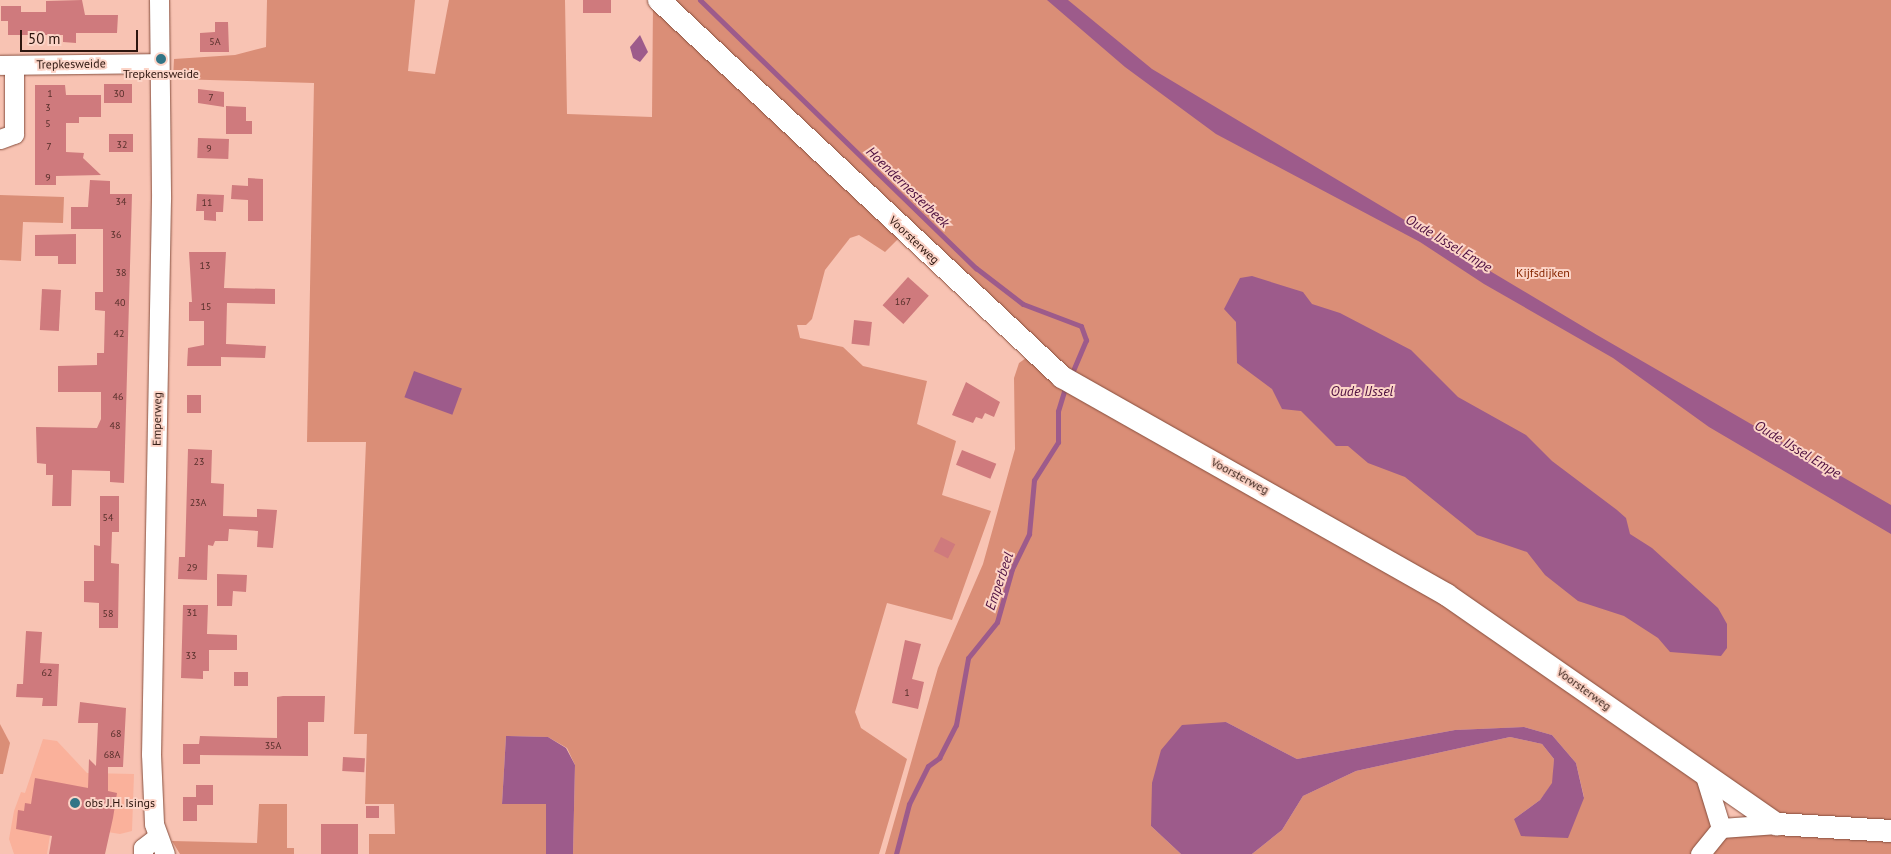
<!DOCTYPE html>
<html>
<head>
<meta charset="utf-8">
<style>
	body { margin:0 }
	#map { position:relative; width:1891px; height:854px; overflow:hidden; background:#f8c3b3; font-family:"PT Sans",sans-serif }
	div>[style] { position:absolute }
	.built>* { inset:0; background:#fab19b }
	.green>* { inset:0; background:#da8e77 }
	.water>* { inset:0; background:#9d5b8b; transform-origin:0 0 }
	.stream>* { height:5px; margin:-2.5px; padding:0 2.5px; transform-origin:2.5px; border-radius:2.5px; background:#9d5b8b }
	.building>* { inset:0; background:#cf7a7d; transform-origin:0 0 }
	.roads { filter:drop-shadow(0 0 1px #874f3e) drop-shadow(0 0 1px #874f3e) }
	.minor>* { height:19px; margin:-9.5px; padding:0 9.5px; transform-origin:9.5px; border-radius:9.5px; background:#fff }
	.tertiary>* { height:22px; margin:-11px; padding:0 11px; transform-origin:11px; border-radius:11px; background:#fff }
	.dots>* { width:14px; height:14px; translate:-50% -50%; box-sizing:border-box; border:2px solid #fcd4c7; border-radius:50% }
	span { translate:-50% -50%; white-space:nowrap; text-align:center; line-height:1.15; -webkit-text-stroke:4px #fcd4c7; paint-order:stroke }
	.number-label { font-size:10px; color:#562f2a }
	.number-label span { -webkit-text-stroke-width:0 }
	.street-label { font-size:12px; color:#2d160f }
	.poi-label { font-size:12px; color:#2d160f }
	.left { translate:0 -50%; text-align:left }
	.park-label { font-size:12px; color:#872702 }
	.water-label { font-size:14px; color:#4d0f40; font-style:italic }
	.scale { position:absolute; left:20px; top:30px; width:118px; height:22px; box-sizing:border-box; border:2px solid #2d160f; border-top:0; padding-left:6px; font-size:15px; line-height:18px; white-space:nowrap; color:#2d160f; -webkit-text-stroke:4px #fcd4c7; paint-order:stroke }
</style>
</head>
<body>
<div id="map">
	<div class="built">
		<div style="clip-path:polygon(43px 739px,57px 741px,87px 773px,134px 774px,132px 831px,120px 834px,52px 823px,47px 854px,14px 854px,9px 839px,14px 811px,21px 792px,25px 793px)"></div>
	</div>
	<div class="green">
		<div style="clip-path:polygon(267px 0,415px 0,408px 71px,435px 74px,449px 0,565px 0,567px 114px,652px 117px,653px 3px,899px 238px,885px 252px,859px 235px,850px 238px,825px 270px,812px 319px,806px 325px,797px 325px,800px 338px,843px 347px,863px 366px,927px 381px,917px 424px,956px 441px,942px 495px,991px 511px,952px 620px,887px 603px,855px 712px,861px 728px,907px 759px,879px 854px,573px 854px,575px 765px,567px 748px,548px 737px,506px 736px,502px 804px,546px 804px,546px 854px,369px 854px,369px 834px,395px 834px,394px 804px,365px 804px,367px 734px,354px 734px,366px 442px,307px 442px,314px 83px,173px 79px,174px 59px,235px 55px,266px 47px)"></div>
		<div style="clip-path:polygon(668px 0,1891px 0,1891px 825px,1788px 820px,1601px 695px,1066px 372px)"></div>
		<div style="clip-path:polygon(0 195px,64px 197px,63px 223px,23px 222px,21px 261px,0 260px)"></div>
		<div style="clip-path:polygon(1029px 356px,1362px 551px,1694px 773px,1713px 822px,1695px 854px,1252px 854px,1282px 830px,1303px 796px,1356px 771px,1510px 737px,1542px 744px,1554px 759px,1553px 783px,1540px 800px,1514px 819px,1584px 797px,1576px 763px,1552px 735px,1524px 727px,1455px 730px,1297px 759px,1226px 722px,1151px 826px,1181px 854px,885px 854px,938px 668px,983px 564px,1015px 449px,1014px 378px,1019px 363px)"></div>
		<div style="clip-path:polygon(0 724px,10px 743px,3px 774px,0 774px)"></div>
		<div style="clip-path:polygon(259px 804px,287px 804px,287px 848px,294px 848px,294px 854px,180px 854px,172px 841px,257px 843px)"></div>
		<div style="clip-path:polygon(1732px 831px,1891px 836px,1891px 854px,1705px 854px)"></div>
	</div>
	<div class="water">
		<div style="clip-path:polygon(1047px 0,1068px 0,1152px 69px,1597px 335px,1891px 505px,1891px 534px,1709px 427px,1613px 358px,1484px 284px,1420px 242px,1216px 134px,1125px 67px)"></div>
		<div style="clip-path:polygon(640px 35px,648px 52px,640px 62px,633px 58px,630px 47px)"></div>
		<div style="clip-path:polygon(1252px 276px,1303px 292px,1312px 304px,1340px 313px,1411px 350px,1458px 397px,1526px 435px,1552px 461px,1617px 510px,1626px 518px,1630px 534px,1652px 548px,1718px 608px,1727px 624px,1727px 648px,1721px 656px,1670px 652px,1658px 638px,1624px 616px,1578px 601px,1545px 575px,1527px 552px,1477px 535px,1405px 477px,1368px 463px,1348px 446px,1336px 446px,1301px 411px,1282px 409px,1272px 389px,1237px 363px,1236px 322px,1224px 309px,1240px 278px)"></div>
		<div style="left:414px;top:371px;width:51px;height:28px;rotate:20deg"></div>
		<div style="clip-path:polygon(1226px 722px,1297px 759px,1455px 730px,1524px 727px,1552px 735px,1576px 763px,1584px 798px,1568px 838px,1521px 836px,1514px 819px,1540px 800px,1552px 783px,1554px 759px,1542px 744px,1510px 737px,1356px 771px,1303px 796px,1282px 830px,1252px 854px,1181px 854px,1151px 826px,1152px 783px,1161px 750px,1182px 725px)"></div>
		<div style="clip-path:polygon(506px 736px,548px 737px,566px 748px,575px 765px,573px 854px,546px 854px,546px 804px,502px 804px)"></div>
	</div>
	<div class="stream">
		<div style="left:700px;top:0;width:385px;rotate:44.2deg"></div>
		<div style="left:976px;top:268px;width:59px;rotate:37.5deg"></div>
		<div style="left:1023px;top:304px;width:62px;rotate:20.8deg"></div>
		<div style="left:1081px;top:326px;width:15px;rotate:70deg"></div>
		<div style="left:1086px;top:340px;width:38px;rotate:113deg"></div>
		<div style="left:896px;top:854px;width:52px;rotate:-75.4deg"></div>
		<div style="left:909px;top:804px;width:42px;rotate:-63.4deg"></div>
		<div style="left:928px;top:766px;width:14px;rotate:-36deg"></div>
		<div style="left:939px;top:758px;width:37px;rotate:-63deg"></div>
		<div style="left:956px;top:725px;width:68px;rotate:-79.8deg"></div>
		<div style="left:968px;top:658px;width:46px;rotate:-51.1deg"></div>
		<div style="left:997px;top:622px;width:55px;rotate:-74.2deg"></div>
		<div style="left:1012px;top:569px;width:39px;rotate:-64deg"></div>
		<div style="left:1029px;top:534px;width:54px;rotate:-84.7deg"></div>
		<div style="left:1034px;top:480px;width:45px;rotate:-57.7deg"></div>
		<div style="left:1058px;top:442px;width:31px;rotate:-90deg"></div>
		<div style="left:1058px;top:411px;width:24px;rotate:-73deg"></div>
	</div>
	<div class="building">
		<div style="clip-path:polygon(82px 0,85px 15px,118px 15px,117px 33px,76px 33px,76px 43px,63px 42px,63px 35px,8px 35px,8px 21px,1px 21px,1px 6px,21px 6px,21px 12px,46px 12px,46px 1px)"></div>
		<div style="left:583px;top:0;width:28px;height:13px"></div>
		<div style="clip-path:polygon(215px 22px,228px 22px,229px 52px,200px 52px,200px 33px,215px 32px)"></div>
		<div style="left:104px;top:84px;width:28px;height:19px"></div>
		<div style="clip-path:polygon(35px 85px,65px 85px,66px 95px,101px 95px,101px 117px,79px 117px,79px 123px,66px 123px,66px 152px,84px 153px,83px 158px,101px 175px,56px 176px,56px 185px,35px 185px)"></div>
		<div style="clip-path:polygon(198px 89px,224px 92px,224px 107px,198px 103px)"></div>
		<div style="clip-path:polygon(226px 106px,246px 107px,246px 121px,252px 121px,252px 134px,226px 134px)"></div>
		<div style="left:109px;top:134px;width:24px;height:18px"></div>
		<div style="left:198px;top:138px;width:31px;height:20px;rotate:2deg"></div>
		<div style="clip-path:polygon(248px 178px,263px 179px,263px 221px,248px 221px,248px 200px,231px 199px,232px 185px,248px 186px)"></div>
		<div style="clip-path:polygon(90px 180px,110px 181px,110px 194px,132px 194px,124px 483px,110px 482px,110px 471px,72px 470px,71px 506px,52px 506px,53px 475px,46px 475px,46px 464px,37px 463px,36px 427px,97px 428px,101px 419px,101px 392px,58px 392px,58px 366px,97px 365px,97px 353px,104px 353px,105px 311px,95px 310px,95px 292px,103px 292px,103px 229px,71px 229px,71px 207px,88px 207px)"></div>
		<div style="clip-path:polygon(197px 194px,224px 195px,223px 212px,216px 212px,216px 221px,204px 220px,204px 211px,196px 211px)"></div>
		<div style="clip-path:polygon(76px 234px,76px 264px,58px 264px,58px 256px,35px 256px,35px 235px)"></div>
		<div style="clip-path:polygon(189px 252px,226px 252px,224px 288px,275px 289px,275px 304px,227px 303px,226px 344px,266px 346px,265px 358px,221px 357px,221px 366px,187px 366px,188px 348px,204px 345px,204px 321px,189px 321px,189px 302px,192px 302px)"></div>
		<div style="left:908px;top:277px;width:28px;height:38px;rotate:42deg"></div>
		<div style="left:42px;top:289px;width:19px;height:41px;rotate:3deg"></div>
		<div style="left:854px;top:320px;width:18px;height:24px;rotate:6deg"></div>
		<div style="clip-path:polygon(966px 382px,1000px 402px,994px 417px,985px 413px,982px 419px,976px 417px,973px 423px,952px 415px)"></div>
		<div style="left:187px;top:395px;width:14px;height:18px"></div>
		<div style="clip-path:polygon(188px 449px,212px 450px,211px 483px,224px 484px,223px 516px,257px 517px,257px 509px,277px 510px,273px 548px,257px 547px,258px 531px,229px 529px,228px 541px,215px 541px,213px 546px,208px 545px,207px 580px,178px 579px,179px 557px,185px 557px)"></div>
		<div style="left:962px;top:450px;width:37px;height:16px;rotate:22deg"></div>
		<div style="clip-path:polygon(100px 496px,119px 496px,119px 532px,112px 532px,111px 563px,119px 564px,118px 628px,99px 628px,99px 603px,84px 602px,84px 581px,94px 581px,94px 545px,100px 546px)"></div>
		<div style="left:941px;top:537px;width:16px;height:16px;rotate:27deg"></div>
		<div style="clip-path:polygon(217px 574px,247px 575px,246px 592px,233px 591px,232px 606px,217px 606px)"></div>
		<div style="clip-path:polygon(183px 605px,208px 605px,207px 634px,237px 635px,237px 650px,209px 650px,209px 671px,203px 671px,203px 679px,181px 678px)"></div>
		<div style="clip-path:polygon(26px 631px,42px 632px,40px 663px,59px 664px,57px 706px,42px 706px,43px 698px,16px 697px,17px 684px,23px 684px)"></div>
		<div style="clip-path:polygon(905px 640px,921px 644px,912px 679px,924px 682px,918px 709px,892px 703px)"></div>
		<div style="left:234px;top:672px;width:14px;height:14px"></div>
		<div style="clip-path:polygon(283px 696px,325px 696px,324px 722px,308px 722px,308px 756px,200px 755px,200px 764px,183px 764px,183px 744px,199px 744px,200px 736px,277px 738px,277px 697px)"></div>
		<div style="clip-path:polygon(80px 702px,126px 708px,123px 767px,108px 767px,108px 791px,117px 793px,113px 818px,105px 854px,49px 854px,52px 836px,16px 829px,18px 810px,24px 811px,25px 803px,31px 804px,35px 778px,88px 788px,89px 759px,96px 766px,98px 723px,78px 723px)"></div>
		<div style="left:343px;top:757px;width:22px;height:14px;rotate:3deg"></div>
		<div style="clip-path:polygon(196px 785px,213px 785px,213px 805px,197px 805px,197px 821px,183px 821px,183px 797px,196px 797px)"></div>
		<div style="left:366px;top:806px;width:13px;height:12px"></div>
		<div style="left:321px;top:824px;width:37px;height:30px"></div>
	</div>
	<div class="roads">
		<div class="minor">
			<div style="left:159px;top:0;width:199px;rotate:89.4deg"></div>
			<div style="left:161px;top:199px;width:555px;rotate:91.03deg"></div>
			<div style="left:151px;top:754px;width:70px;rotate:87.5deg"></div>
			<div style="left:154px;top:824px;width:32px;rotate:70deg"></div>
			<div style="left:0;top:65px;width:159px;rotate:-0.7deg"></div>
			<div style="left:0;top:139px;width:15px;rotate:-20deg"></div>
			<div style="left:14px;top:134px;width:69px;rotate:-90deg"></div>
			<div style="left:1705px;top:776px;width:54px;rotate:72.9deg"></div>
			<div style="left:143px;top:854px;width:6px;rotate:-90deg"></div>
			<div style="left:143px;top:848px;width:18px;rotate:-38deg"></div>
			<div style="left:1700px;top:854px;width:33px;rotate:-51deg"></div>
			<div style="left:1721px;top:828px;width:56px;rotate:-4.1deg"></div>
		</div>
		<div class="tertiary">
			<div style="left:659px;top:0;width:552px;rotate:43.09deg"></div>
			<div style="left:1062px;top:377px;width:442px;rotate:29.5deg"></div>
			<div style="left:1447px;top:595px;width:402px;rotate:34.8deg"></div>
			<div style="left:1777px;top:824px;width:114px;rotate:3.5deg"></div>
		</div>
	</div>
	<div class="dots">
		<div style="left:161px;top:59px;background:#327586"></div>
		<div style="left:75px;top:803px;background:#327586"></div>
	</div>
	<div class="number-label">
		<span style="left:215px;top:42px">5A</span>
		<span style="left:50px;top:94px">1</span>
		<span style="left:119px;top:94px">30</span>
		<span style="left:211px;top:98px">7</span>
		<span style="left:48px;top:108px">3</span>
		<span style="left:48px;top:124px">5</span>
		<span style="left:122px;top:145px">32</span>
		<span style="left:49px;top:147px">7</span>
		<span style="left:209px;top:149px">9</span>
		<span style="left:48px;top:178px">9</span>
		<span style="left:121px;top:202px">34</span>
		<span style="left:207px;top:203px">11</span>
		<span style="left:116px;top:235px">36</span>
		<span style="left:205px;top:266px">13</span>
		<span style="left:121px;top:273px">38</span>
		<span style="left:903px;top:302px">167</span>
		<span style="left:120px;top:303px">40</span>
		<span style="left:206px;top:307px">15</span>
		<span style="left:119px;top:334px">42</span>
		<span style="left:118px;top:397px">46</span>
		<span style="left:115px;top:426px">48</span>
		<span style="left:199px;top:462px">23</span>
		<span style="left:198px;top:503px">23A</span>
		<span style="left:108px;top:518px">54</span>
		<span style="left:192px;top:568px">29</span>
		<span style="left:192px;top:613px">31</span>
		<span style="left:108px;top:614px">58</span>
		<span style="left:191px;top:656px">33</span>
		<span style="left:47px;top:673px">62</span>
		<span style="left:907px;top:693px">1</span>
		<span style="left:116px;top:734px">68</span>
		<span style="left:273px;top:746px">35A</span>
		<span style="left:112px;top:755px">68A</span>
	</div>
	<div class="street-label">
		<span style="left:71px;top:64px;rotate:-1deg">Trepkesweide</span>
		<span style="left:914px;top:240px;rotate:43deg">Voorsterweg</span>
		<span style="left:157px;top:419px;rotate:-89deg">Emperweg</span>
		<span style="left:1240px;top:476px;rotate:28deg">Voorsterweg</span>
		<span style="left:1584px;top:689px;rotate:36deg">Voorsterweg</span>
	</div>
	<div class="poi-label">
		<span style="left:161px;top:74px">Trepkensweide</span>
		<span class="left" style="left:85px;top:803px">obs J.H. Isings</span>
	</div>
	<div class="park-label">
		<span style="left:1543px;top:273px">Kijfsdijken</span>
	</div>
	<div class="water-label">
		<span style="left:908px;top:187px;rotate:44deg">Hoendernesterbeek</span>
		<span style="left:1449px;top:243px;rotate:31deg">Oude IJssel Empe</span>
		<span style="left:1362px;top:391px">Oude IJssel</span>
		<span style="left:1798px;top:449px;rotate:31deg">Oude IJssel Empe</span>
		<span style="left:999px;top:581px;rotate:-71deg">Emperbeel</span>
	</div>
	<div class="scale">50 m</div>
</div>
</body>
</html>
